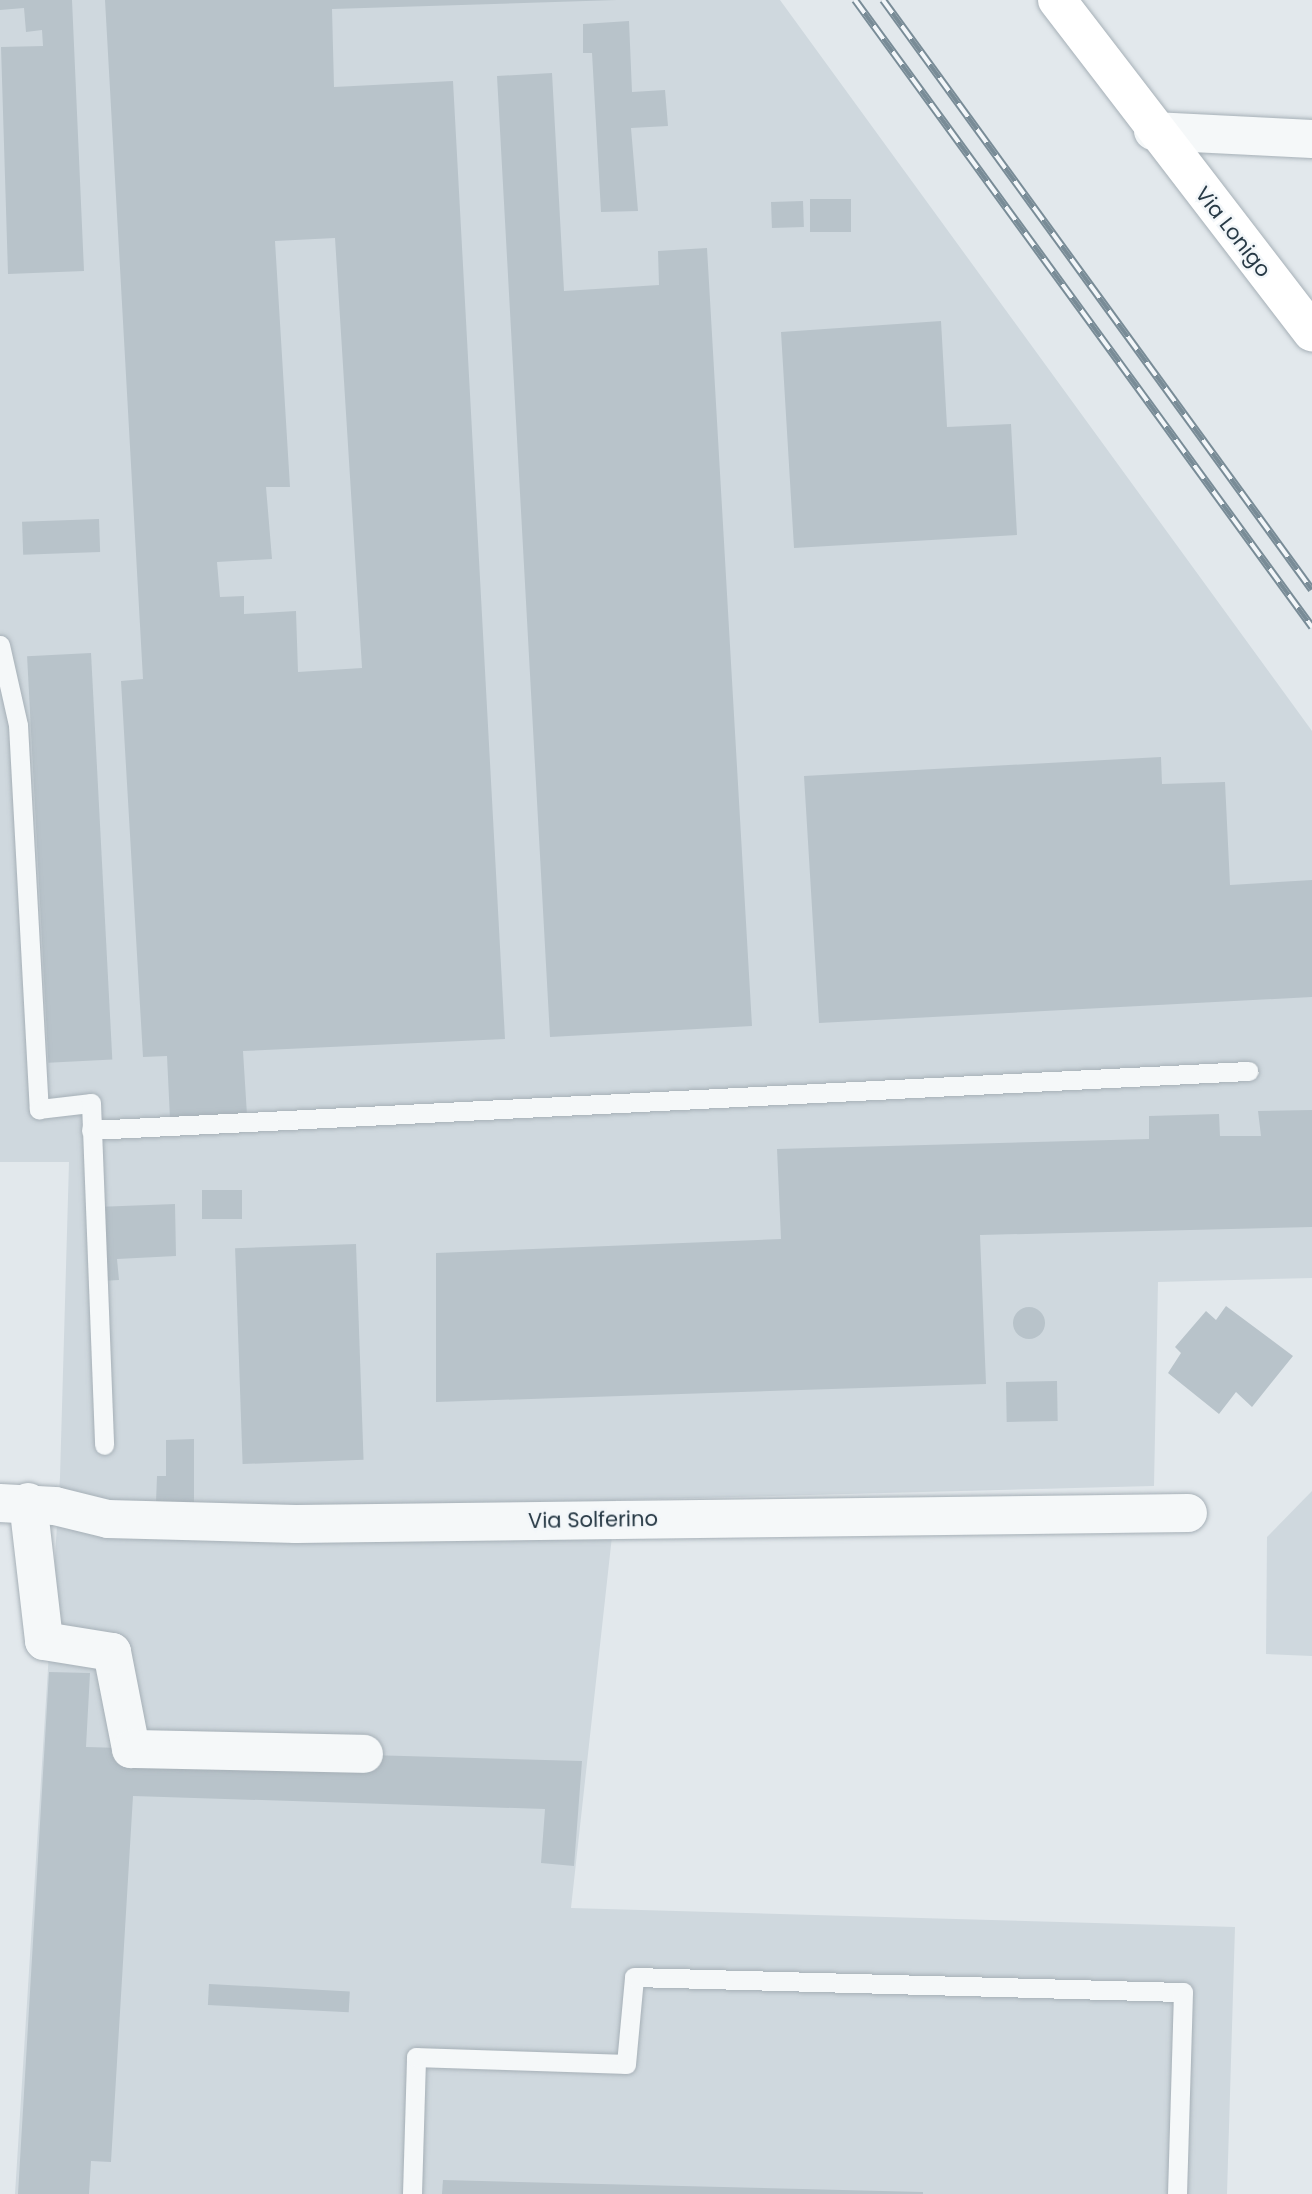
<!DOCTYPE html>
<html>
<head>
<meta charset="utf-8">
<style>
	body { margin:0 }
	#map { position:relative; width:1312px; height:2194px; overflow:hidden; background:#e2e8ec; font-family:Poppins,sans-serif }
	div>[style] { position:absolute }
	.built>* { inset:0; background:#cfd8de }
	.building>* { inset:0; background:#b8c3ca; transform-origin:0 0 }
	.round { border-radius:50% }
	.roads { filter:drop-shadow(0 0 2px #a6b0b7) drop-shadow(0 0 2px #a6b0b7) }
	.service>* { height:19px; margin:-9.5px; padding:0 9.5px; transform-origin:9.5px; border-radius:9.5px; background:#f5f8f9 }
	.minor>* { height:38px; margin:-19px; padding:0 19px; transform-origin:19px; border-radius:19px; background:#f5f8f9 }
	.primary>* { height:38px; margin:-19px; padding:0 19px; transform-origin:19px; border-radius:19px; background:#fff }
	.rail>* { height:8px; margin-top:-4px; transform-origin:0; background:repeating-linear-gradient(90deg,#f2f6f9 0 16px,#798c97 0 32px); box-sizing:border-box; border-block:2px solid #798c97 }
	span { translate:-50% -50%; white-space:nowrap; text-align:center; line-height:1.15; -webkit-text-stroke:5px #f2f6f9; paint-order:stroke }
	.street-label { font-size:21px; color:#283a46 }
</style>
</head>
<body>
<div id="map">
	<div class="built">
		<div style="clip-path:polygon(0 0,780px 0,1312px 731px,1312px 1278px,1158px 1282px,1154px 1486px,616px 1500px,571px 1908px,1235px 1927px,1227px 2194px,15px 2194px,60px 1477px,69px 1162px,0 1162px)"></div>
		<div style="clip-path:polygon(1312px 1491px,1312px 1656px,1266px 1654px,1267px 1537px)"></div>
	</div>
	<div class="building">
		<div style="clip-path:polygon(0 0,72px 0,84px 271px,8px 274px,1px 47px,43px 46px,42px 30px,26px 32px,24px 8px,0 10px)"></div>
		<div style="clip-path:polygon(evenodd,105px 0,617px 0,332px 9px,334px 87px,453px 81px,505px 1039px,243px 1051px,247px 1115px,170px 1119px,167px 1056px,143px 1057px,121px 681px,143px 679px,105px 0,335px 238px,362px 668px,298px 672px,296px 611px,244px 614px,244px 596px,220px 597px,217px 562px,272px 559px,266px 487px,290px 487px,275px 241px,335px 238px)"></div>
		<div style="clip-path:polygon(629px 21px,632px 92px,665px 90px,668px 126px,631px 128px,638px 211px,601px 212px,592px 53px,583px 53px,583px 24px)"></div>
		<div style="clip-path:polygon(552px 73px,564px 291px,659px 285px,658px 251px,707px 248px,752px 1026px,550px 1037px,497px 76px)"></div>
		<div style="left:810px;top:199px;width:41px;height:33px"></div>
		<div style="left:803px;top:201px;width:26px;height:32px;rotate:88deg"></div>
		<div style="clip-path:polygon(941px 321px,947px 427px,1011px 424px,1017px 535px,794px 548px,781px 332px)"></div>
		<div style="left:99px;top:519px;width:33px;height:77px;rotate:88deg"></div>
		<div style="left:91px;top:653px;width:407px;height:64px;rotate:87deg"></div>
		<div style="clip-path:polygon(1161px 757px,1162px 784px,1225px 782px,1230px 885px,1312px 880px,1312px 997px,819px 1023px,804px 776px)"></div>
		<div style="clip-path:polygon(1312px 1110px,1312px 1227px,980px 1235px,986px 1384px,436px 1402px,436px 1253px,781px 1239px,777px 1149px,1149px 1139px,1149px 1116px,1219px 1114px,1220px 1136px,1261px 1136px,1258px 1111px)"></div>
		<div style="left:242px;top:1190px;width:29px;height:40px;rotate:90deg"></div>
		<div style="clip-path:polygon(175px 1204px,176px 1256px,117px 1259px,119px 1280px,101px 1281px,96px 1207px)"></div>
		<div style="left:356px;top:1244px;width:216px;height:121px;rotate:88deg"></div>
		<div style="clip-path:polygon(1226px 1306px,1293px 1356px,1252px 1407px,1236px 1392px,1219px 1414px,1168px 1373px,1181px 1353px,1175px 1347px,1206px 1311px,1216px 1320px)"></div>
		<div class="round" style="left:1013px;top:1307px;width:32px;height:32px"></div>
		<div style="left:1057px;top:1381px;width:40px;height:51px;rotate:89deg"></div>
		<div style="clip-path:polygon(194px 1439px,194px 1502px,156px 1502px,157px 1476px,166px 1476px,166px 1440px)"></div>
		<div style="clip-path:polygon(49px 1672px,90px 1673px,86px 1747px,582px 1761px,574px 1866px,541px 1863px,545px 1809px,133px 1796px,111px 2162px,91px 2161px,89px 2194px,18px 2194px)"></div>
		<div style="left:209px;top:1984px;width:141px;height:21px;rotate:3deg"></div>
		<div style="clip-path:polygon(443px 2180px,923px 2192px,923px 2194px,442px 2194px)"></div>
	</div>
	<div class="roads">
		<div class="service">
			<div style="left:0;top:645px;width:82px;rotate:77.3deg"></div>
			<div style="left:18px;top:725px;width:385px;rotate:86.9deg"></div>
			<div style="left:39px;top:1109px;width:52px;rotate:-6.6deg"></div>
			<div style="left:91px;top:1103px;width:342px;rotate:87.8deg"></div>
			<div style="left:91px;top:1130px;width:1159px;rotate:-2.92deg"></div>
			<div style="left:412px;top:2194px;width:137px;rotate:-88.3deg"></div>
			<div style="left:416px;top:2057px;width:210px;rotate:1.9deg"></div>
			<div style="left:626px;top:2064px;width:87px;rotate:-84.7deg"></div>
			<div style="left:634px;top:1977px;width:549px;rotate:1.57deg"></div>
			<div style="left:1183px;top:1992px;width:202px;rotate:91.7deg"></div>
		</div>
		<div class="minor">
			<div style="left:1153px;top:131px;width:159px;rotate:2.9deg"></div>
			<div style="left:28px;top:1502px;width:140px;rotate:83.4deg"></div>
			<div style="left:44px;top:1641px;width:69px;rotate:9.2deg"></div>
			<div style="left:112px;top:1652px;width:99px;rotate:78.9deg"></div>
			<div style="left:131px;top:1749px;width:233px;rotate:1.2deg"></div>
			<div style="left:0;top:1503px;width:55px;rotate:3.1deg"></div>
			<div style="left:55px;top:1506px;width:55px;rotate:13.8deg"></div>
			<div style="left:108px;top:1519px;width:188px;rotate:1.5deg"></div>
			<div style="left:296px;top:1524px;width:892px;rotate:-0.71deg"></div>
		</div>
		<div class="primary">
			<div style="left:1057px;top:0;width:419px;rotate:52.5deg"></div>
		</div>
	</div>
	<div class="rail">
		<div style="left:855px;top:0;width:776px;rotate:53.91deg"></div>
		<div style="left:883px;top:0;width:729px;rotate:53.98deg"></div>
	</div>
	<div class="street-label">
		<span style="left:1233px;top:232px;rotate:52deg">Via Lonigo</span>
		<span style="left:593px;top:1520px;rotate:-1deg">Via Solferino</span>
	</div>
</div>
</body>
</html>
